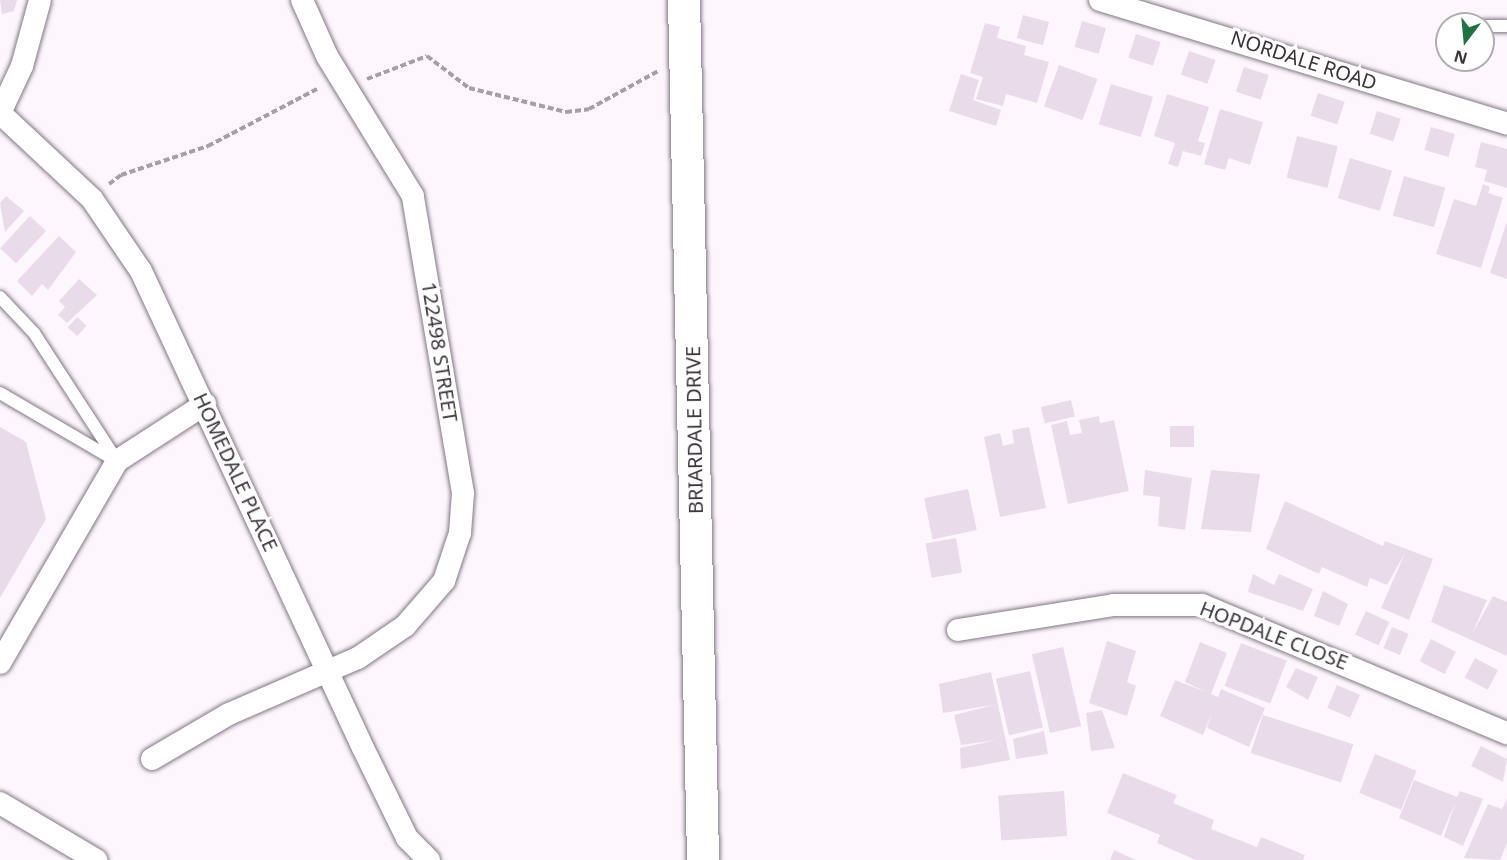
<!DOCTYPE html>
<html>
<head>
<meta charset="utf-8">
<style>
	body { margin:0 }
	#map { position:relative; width:1507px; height:860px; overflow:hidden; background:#fdf7fd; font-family:"Noto Sans",sans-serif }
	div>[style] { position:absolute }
	.building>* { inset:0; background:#eadbea; transform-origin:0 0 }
	.path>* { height:4px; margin-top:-2px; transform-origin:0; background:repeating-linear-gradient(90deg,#a6a0a6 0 6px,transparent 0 9px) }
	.roads { filter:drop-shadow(0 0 2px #837684) drop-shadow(0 0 2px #837684) }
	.lane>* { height:12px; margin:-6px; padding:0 6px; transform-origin:6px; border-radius:6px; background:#fff }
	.street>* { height:22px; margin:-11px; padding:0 11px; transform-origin:11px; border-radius:11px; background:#fff }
	.secondary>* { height:32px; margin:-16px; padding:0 16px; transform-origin:16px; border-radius:16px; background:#fff }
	span { translate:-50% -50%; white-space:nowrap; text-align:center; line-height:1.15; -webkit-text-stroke:6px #fff; paint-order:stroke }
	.street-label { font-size:20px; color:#3b353b }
	.north { position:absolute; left:1435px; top:12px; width:60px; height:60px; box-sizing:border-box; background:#fff; border:2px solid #b1aeb1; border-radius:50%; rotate:196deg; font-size:16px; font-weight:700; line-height:24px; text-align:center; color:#3b353b }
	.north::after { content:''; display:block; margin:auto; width:21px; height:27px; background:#217243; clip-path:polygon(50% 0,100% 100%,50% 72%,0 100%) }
</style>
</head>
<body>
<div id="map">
	<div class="building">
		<div style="clip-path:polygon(0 0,17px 0,14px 11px,2px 14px)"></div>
		<div style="left:1023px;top:15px;width:27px;height:24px;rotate:15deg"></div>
		<div style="left:1082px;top:21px;width:25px;height:27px;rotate:16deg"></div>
		<div style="clip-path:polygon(985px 23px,1000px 27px,997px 38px,1026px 46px,1024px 55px,1049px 62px,1037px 103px,1006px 94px,1003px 106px,976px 99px,983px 77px,970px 73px)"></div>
		<div style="left:1136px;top:34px;width:26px;height:25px;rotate:18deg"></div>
		<div style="left:1189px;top:51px;width:28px;height:25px;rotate:19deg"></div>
		<div style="left:1059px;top:65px;width:41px;height:44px;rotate:20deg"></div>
		<div style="left:1244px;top:67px;width:26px;height:26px;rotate:18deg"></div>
		<div style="clip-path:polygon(961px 74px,979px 80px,973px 100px,1001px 110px,996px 126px,949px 111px)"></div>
		<div style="left:1111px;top:84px;width:44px;height:42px;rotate:17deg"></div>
		<div style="left:1318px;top:93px;width:28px;height:24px;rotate:18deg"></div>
		<div style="clip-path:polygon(1167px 94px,1209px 107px,1198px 141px,1205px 143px,1201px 156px,1183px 151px,1178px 167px,1168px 164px,1175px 143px,1154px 136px)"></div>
		<div style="clip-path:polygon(1220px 109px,1263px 122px,1250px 165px,1229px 158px,1225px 170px,1204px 164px)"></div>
		<div style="left:1377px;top:111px;width:25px;height:24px;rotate:18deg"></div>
		<div style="left:1431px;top:127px;width:25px;height:24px;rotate:16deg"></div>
		<div style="left:1297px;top:136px;width:42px;height:43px;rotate:14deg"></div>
		<div style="clip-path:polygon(1481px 142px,1507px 149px,1507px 188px,1484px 181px,1487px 170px,1475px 167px)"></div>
		<div style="left:1350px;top:158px;width:44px;height:42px;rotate:17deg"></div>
		<div style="left:1404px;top:176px;width:43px;height:41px;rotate:16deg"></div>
		<div style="clip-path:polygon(1483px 184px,1490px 187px,1488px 193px,1503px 198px,1481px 268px,1436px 254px,1454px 199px,1476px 206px)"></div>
		<div style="clip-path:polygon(6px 196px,24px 211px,5px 232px,0 203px)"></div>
		<div style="left:30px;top:216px;width:22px;height:44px;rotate:43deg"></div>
		<div style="clip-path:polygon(1507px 221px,1507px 279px,1490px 273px)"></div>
		<div style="clip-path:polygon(59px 236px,76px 252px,48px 290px,42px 284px,32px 296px,17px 281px)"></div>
		<div style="clip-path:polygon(79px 279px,97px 295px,67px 323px,58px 315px,65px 307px,59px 301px)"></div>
		<div style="left:77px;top:317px;width:13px;height:14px;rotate:42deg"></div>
		<div style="left:1071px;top:400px;width:17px;height:31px;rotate:77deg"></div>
		<div style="clip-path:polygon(1099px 416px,1100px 423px,1114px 420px,1129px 491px,1068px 504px,1051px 425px,1067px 421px,1070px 435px,1082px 433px,1079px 420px)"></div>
		<div style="left:1170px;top:426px;width:24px;height:21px"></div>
		<div style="clip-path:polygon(0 427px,26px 442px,46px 519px,0 598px)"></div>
		<div style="clip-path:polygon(1029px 427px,1046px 508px,1000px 517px,984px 437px,1000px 433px,1003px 446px,1014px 443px,1012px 430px)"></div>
		<div style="clip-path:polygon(1145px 470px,1192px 478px,1185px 530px,1158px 526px,1160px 497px,1143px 495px)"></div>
		<div style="clip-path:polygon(1211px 470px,1260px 474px,1251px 532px,1201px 529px)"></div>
		<div style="left:968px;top:489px;width:42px;height:45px;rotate:78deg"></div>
		<div style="clip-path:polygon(1285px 501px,1383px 546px,1385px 541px,1433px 559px,1409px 620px,1381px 608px,1405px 553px,1387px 585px,1370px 578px,1367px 587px,1322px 567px,1319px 574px,1266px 549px)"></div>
		<div style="left:956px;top:538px;width:35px;height:31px;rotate:80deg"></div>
		<div style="clip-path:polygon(1253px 574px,1274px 585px,1279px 574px,1313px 589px,1303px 611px,1248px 592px)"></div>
		<div style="clip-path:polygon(1444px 585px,1487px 600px,1472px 634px,1493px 596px,1507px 602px,1507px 656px,1431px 622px)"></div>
		<div style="clip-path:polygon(1323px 591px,1348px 604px,1339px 626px,1314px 616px)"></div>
		<div style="left:1366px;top:611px;width:26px;height:26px;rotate:25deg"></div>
		<div style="left:1392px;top:627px;width:18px;height:23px;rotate:22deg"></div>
		<div style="left:1431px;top:639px;width:28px;height:25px;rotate:27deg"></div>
		<div style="clip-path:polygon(1107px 641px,1136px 651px,1127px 682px,1136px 686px,1127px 716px,1089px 703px)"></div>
		<div style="clip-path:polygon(1200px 642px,1227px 653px,1211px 694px,1218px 697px,1221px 689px,1265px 708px,1249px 747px,1207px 728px,1212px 713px,1203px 735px,1160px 716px,1175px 680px,1206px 692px,1185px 682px)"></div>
		<div style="left:1241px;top:643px;width:49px;height:46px;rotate:21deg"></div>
		<div style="left:1063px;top:647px;width:81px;height:32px;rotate:77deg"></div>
		<div style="left:1475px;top:658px;width:26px;height:22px;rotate:28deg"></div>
		<div style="clip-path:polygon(1296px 668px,1318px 677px,1308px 700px,1286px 687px)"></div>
		<div style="left:1030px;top:671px;width:58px;height:35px;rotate:77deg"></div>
		<div style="clip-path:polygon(991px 672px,1010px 760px,961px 769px,960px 748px,997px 740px,961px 745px,954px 715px,993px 705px,943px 713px,939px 684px)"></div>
		<div style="left:1337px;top:685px;width:25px;height:25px;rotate:23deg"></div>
		<div style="clip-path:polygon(1102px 710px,1115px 748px,1091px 751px,1086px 713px)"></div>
		<div style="left:1263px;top:715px;width:95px;height:40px;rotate:18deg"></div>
		<div style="clip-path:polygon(1044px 731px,1048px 754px,1016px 759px,1013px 739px)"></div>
		<div style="clip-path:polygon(1481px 746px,1507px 759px,1503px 782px,1471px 766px)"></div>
		<div style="left:1375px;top:754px;width:45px;height:42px;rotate:22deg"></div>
		<div style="clip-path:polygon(1123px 773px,1177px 795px,1173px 803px,1214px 820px,1211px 829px,1257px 847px,1261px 837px,1305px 855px,1303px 860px,1196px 860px,1157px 843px,1160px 835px,1107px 813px)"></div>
		<div style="clip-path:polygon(1414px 780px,1457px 797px,1460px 791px,1483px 799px,1463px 846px,1444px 837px,1455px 803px,1441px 836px,1399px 818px)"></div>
		<div style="left:1064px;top:791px;width:45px;height:66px;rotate:86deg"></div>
		<div style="clip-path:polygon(1507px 799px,1507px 843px,1500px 860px,1464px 858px,1488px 804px,1502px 809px)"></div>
		<div style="clip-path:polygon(1114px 850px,1136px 860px,1110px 860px)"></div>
	</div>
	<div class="path">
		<div style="left:367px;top:79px;width:64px;rotate:-21deg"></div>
		<div style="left:427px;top:56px;width:53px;rotate:37.3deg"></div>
		<div style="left:469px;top:88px;width:100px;rotate:13.9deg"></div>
		<div style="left:566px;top:112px;width:23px;rotate:-7deg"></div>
		<div style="left:589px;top:109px;width:79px;rotate:-28.8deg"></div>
		<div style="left:109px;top:184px;width:15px;rotate:-37deg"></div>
		<div style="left:121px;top:175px;width:92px;rotate:-18.4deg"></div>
		<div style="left:208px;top:146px;width:125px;rotate:-27.6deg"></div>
	</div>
	<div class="roads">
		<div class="lane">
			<div style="left:1483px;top:26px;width:24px"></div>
			<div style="left:0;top:297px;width:50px;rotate:46.6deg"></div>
			<div style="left:34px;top:333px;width:153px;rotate:57deg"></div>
			<div style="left:0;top:393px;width:131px;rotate:30.3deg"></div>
		</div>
		<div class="street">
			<div style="left:1100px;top:0;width:425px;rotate:16.9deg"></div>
			<div style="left:0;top:113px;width:126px;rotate:43.1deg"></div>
			<div style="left:92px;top:199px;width:87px;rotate:55.8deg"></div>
			<div style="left:141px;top:271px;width:526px;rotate:65.04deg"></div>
			<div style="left:363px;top:748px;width:100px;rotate:63.9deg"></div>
			<div style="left:407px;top:838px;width:31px;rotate:45deg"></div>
			<div style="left:0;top:113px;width:52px;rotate:-64.9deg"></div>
			<div style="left:22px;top:66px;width:68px;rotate:-74.7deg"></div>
			<div style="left:958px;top:630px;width:158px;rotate:-9.1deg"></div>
			<div style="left:1114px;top:605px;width:88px"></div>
			<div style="left:1202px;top:605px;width:331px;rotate:22.8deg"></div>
			<div style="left:0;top:663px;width:233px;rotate:-59.9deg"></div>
			<div style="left:117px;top:461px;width:105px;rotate:-32.9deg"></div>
			<div style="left:152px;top:759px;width:89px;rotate:-30.3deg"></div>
			<div style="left:229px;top:714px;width:141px;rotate:-23.5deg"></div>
			<div style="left:358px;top:658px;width:57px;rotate:-34.2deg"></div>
			<div style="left:405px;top:626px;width:60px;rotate:-49.1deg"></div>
			<div style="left:444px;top:581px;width:51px;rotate:-71.6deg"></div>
			<div style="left:460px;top:533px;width:40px;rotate:-85.7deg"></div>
			<div style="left:463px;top:493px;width:301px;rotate:-99.6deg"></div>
			<div style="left:413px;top:196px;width:164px;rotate:-121.6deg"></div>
			<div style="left:327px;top:56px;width:61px;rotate:-114.1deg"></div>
			<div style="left:0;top:803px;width:112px;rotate:30.7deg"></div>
		</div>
		<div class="secondary">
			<div style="left:684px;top:0;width:860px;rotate:88.73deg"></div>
		</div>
	</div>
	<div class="street-label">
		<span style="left:1304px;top:60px;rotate:18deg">NORDALE ROAD</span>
		<span style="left:440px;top:352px;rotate:81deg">122498 STREET</span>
		<span style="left:694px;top:430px;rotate:-91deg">BRIARDALE DRIVE</span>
		<span style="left:236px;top:472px;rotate:65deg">HOMEDALE PLACE</span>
		<span style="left:1274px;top:635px;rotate:21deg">HOPDALE CLOSE</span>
	</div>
	<div class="north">N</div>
</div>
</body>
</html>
